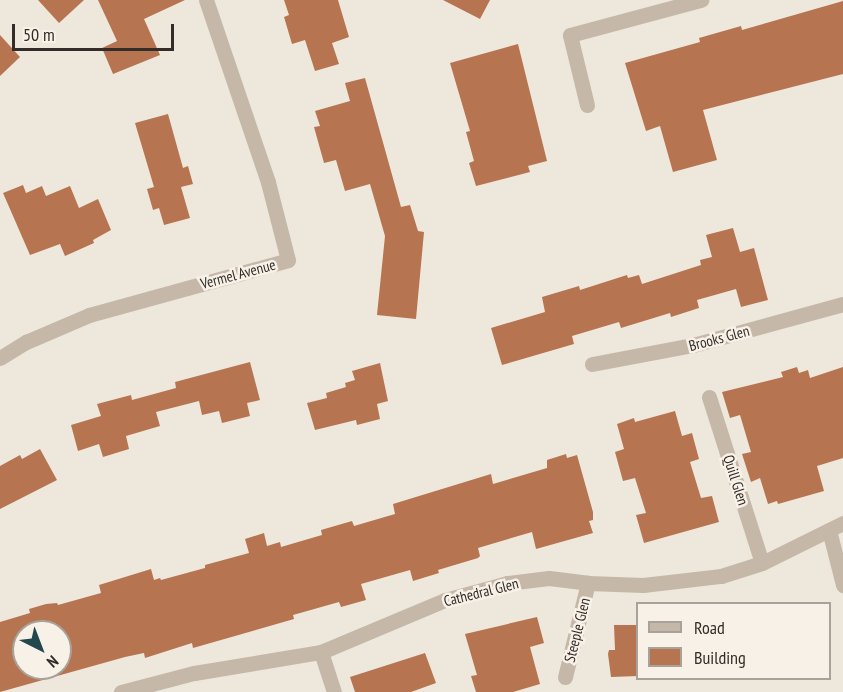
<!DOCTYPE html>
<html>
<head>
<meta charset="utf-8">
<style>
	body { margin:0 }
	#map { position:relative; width:843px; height:692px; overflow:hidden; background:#eee7db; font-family:"PT Sans Narrow",sans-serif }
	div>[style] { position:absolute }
	.building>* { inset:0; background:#b77450 }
	.minor>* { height:15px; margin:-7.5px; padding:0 7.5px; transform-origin:7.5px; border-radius:7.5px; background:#c5b8a8 }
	span { translate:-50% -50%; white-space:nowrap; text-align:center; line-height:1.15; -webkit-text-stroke:5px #f7f1e7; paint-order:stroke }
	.street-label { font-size:15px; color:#332c28 }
	.legend { position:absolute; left:636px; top:602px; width:195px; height:78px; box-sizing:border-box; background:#f7f1e7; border:2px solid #a9a29b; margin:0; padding:8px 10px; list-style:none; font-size:18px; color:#332c28 }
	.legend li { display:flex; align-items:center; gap:12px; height:30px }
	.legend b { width:30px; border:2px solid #a9a29b }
	.north { position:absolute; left:12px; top:620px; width:60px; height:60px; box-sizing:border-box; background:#f7f1e7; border:2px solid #a9a29b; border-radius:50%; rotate:138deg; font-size:16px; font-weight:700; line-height:24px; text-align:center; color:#332c28 }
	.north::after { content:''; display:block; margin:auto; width:21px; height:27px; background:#22474f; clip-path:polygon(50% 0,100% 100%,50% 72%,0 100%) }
	.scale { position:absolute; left:12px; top:24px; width:162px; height:27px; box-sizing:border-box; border:3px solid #332c28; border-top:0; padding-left:8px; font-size:18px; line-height:21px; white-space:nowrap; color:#332c28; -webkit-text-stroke:4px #f7f1e7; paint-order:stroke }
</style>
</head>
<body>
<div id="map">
	<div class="building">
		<div style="clip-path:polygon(38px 0,84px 0,59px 23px)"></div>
		<div style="clip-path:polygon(98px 0,185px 0,144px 19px,160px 55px,113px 74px,102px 48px,117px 41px)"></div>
		<div style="clip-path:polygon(284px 0,338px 0,349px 37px,332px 43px,339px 64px,315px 71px,305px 40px,292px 44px,284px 17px,289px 15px)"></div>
		<div style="clip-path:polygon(443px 0,490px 0,480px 19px)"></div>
		<div style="clip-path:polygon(843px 1px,843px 74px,703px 110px,717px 160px,673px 172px,660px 126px,646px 131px,625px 63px,700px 42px,699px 38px,741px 26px,742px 30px)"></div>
		<div style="clip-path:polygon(0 35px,20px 57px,0 76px)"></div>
		<div style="clip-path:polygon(518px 44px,547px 161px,528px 166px,530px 172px,476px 186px,469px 163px,474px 161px,466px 132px,470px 131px,450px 63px)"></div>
		<div style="clip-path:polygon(365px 78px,401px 207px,410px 205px,418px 231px,424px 232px,416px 319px,377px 315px,385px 236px,370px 184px,345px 191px,336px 160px,324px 163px,314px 127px,320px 126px,315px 111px,350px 101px,345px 83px)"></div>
		<div style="clip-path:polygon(168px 114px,183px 168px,188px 166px,193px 184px,181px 187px,190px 218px,164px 225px,159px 208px,153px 210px,147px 189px,154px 187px,135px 123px)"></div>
		<div style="clip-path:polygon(23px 185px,26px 193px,42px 186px,46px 196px,70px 186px,79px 208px,98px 199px,111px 230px,93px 240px,94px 243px,65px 256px,60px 244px,30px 255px,3px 193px)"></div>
		<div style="clip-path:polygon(733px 228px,740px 252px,754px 248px,768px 300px,741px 307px,736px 289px,697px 300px,699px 308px,671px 317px,670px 313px,621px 328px,619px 322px,572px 336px,574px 344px,502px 365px,491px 328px,545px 312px,542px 297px,579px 286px,580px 290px,627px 275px,628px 278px,639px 275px,642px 284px,701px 265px,700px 260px,712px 257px,706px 235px)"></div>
		<div style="clip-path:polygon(250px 362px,260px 400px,247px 403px,250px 416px,222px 423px,219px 411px,202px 415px,199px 401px,156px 412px,160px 426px,126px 436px,129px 449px,103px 457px,99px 444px,78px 451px,71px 425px,101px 416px,97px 404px,131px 395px,132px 400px,176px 388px,175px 382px)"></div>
		<div style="clip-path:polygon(380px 363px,388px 401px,377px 404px,380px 419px,357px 425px,356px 420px,315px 430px,307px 403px,327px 398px,326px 393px,346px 387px,345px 383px,355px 380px,352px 371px)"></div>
		<div style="clip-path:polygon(797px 367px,799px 373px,808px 370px,810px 378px,843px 367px,843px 458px,817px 466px,824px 491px,778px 504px,777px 501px,768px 504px,760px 478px,751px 482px,742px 454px,751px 452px,740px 415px,730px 418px,722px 392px,783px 377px,781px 372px)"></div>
		<div style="clip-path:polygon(675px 411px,682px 436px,692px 433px,699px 459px,690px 462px,701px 498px,712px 496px,719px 522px,644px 543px,636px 515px,646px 513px,635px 478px,623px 481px,615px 452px,624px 449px,617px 424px,634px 418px,635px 422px)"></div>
		<div style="clip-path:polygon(40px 449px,57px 480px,0 509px,0 466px,20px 455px,22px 459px)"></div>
		<div style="clip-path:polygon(evenodd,566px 454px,567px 458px,577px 455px,593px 512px,593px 520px,589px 521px,593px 533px,536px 549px,532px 532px,478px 548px,480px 556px,478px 558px,438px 570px,439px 573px,413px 581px,410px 570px,361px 584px,366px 600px,341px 607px,339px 602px,293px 615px,294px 619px,193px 648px,192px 643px,145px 658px,144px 653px,125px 657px,0 692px,0 622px,30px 613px,29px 609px,46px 604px,57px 603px,58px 605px,101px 593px,99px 585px,151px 569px,154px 580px,160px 578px,161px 580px,205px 568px,205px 565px,249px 553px,245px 539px,264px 533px,267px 546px,280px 542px,281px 547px,322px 535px,321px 530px,352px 521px,354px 526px,395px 514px,393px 504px,491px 474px,493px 484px,547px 468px,547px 460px,566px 454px,24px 632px,60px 632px,60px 668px,24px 668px,24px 632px)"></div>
		<div style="clip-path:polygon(537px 617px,544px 643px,530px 647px,540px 684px,513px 692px,476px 692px,471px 676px,477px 675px,465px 634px)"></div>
		<div style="clip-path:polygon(614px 625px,638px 625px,638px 676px,611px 677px,608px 654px,609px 650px,615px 650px)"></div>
		<div style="clip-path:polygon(425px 653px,436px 683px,411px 692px,355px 692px,350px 677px)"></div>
	</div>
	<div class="minor">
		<div style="left:587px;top:105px;width:72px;rotate:-103.7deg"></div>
		<div style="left:570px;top:35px;width:136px;rotate:-15deg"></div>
		<div style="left:0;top:358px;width:31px;rotate:-32deg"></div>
		<div style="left:26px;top:342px;width:69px;rotate:-23.2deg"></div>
		<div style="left:89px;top:315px;width:206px;rotate:-15.4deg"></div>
		<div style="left:288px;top:260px;width:81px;rotate:-104.4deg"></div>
		<div style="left:268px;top:182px;width:192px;rotate:-108.8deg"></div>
		<div style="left:592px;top:364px;width:103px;rotate:-10.7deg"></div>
		<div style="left:693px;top:345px;width:156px;rotate:-15.3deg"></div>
		<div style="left:709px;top:397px;width:174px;rotate:72.3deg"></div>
		<div style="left:829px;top:530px;width:57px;rotate:75.7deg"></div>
		<div style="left:321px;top:652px;width:42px;rotate:72deg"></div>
		<div style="left:565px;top:677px;width:97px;rotate:-76.3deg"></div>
		<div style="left:121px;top:692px;width:75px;rotate:-14.6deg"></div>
		<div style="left:194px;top:673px;width:129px;rotate:-9.4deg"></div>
		<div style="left:321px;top:652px;width:134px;rotate:-22.8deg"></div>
		<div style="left:445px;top:600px;width:64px;rotate:-15.3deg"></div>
		<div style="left:507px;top:583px;width:42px;rotate:-6.8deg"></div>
		<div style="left:549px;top:578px;width:39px;rotate:7deg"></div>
		<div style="left:588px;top:583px;width:55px;rotate:2.1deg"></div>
		<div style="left:643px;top:585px;width:79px;rotate:-6.6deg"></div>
		<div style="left:721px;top:576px;width:43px;rotate:-17.6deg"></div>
		<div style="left:762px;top:563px;width:90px;rotate:-26.3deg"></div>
	</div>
	<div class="street-label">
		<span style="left:238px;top:274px;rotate:-15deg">Vermel Avenue</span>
		<span style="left:719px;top:338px;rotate:-15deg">Brooks Glen</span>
		<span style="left:736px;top:480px;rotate:72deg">Quill Glen</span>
		<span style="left:481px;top:592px;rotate:-14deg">Cathedral Glen</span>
		<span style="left:577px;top:630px;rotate:-76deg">Steeple Glen</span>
	</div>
	<ul class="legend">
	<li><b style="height:8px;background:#c5b8a8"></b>Road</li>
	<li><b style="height:16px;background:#b77450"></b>Building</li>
	</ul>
	<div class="north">N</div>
	<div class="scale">50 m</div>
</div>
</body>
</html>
